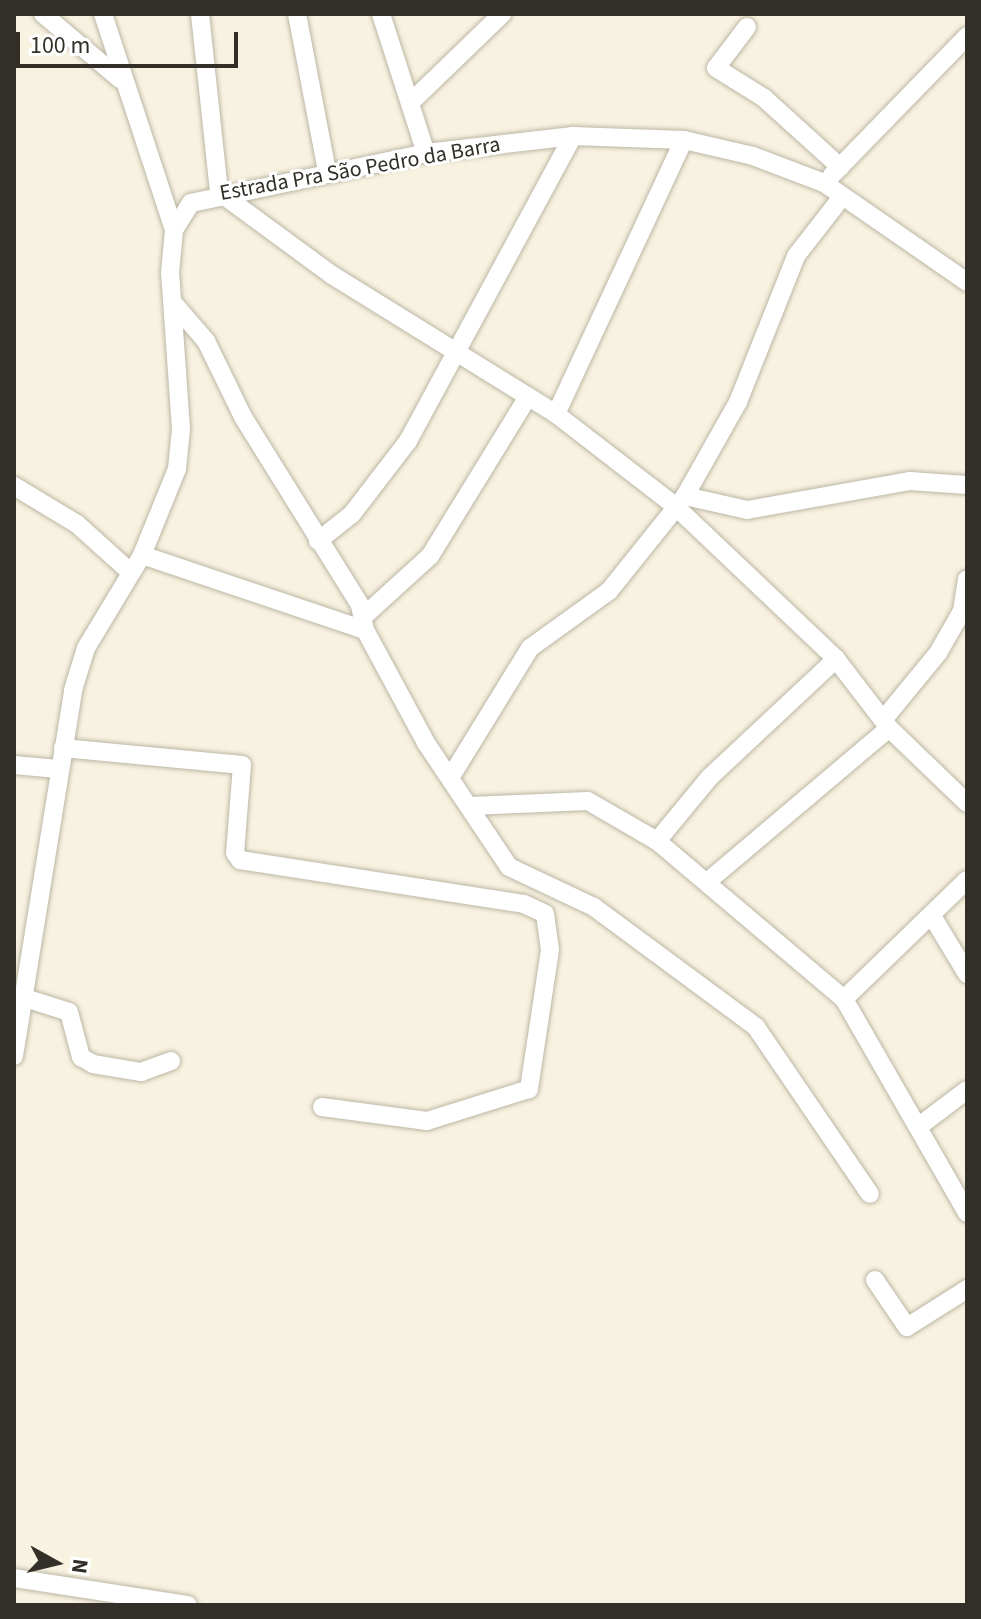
<!DOCTYPE html>
<html>
<head>
<meta charset="utf-8">
<style>
	body { margin:0 }
	#map { position:relative; width:981px; height:1619px; overflow:hidden; background:#f8f2e0; font-family:"Source Sans 3",sans-serif }
	div>[style] { position:absolute }
	.roads { filter:drop-shadow(0 0 2px #bcb6a5) drop-shadow(0 0 2px #bcb6a5) }
	.minor>* { height:18px; margin:-9px; padding:0 9px; transform-origin:9px; border-radius:9px; background:#fff }
	span { translate:-50% -50%; white-space:nowrap; text-align:center; line-height:1.15; -webkit-text-stroke:6px #fff; paint-order:stroke }
	.street-label { font-size:22px; color:#322f28 }
	.frame { position:absolute; inset:0; border:16px solid #322f28; pointer-events:none }
	.north { position:absolute; left:16px; top:1523px; width:80px; height:80px; -webkit-text-stroke:6px #fff; paint-order:stroke; rotate:98deg; font-size:22px; font-weight:700; line-height:32px; text-align:center; color:#322f28 }
	.north::after { content:''; display:block; margin:auto; width:28px; height:36px; background:#322f28; clip-path:polygon(50% 0,100% 100%,50% 72%,0 100%) }
	.scale { position:absolute; left:16px; top:32px; width:222px; height:36px; box-sizing:border-box; border:4px solid #322f28; border-top:0; padding-left:10px; font-size:24px; line-height:28px; white-space:nowrap; color:#322f28; -webkit-text-stroke:6px #fff; paint-order:stroke }
</style>
</head>
<body>
<div id="map">
	<div class="roads">
		<div class="minor">
			<div style="left:43px;top:14px;width:101px;rotate:40.2deg"></div>
			<div style="left:103px;top:14px;width:227px;rotate:71.8deg"></div>
			<div style="left:200px;top:14px;width:179px;rotate:83.9deg"></div>
			<div style="left:219px;top:192px;width:140px;rotate:36.3deg"></div>
			<div style="left:332px;top:275px;width:264px;rotate:31.8deg"></div>
			<div style="left:556px;top:414px;width:150px;rotate:37.7deg"></div>
			<div style="left:675px;top:506px;width:222px;rotate:43.5deg"></div>
			<div style="left:836px;top:659px;width:87px;rotate:52.5deg"></div>
			<div style="left:889px;top:728px;width:108px;rotate:43.9deg"></div>
			<div style="left:297px;top:14px;width:161px;rotate:79.2deg"></div>
			<div style="left:381px;top:14px;width:146px;rotate:72.1deg"></div>
			<div style="left:747px;top:27px;width:51px;rotate:127.1deg"></div>
			<div style="left:716px;top:68px;width:57px;rotate:32deg"></div>
			<div style="left:764px;top:98px;width:103px;rotate:42.2deg"></div>
			<div style="left:411px;top:102px;width:127px;rotate:-44deg"></div>
			<div style="left:832px;top:175px;width:194px;rotate:-45.8deg"></div>
			<div style="left:174px;top:304px;width:49px;rotate:49.1deg"></div>
			<div style="left:206px;top:341px;width:85px;rotate:64deg"></div>
			<div style="left:243px;top:417px;width:221px;rotate:58.1deg"></div>
			<div style="left:360px;top:605px;width:25px;rotate:79deg"></div>
			<div style="left:365px;top:630px;width:128px;rotate:61.6deg"></div>
			<div style="left:426px;top:743px;width:149px;rotate:56.2deg"></div>
			<div style="left:509px;top:867px;width:94px;rotate:25.2deg"></div>
			<div style="left:594px;top:907px;width:202px;rotate:36.5deg"></div>
			<div style="left:756px;top:1027px;width:202px;rotate:55.7deg"></div>
			<div style="left:556px;top:414px;width:302px;rotate:-65deg"></div>
			<div style="left:14px;top:486px;width:74px;rotate:31.1deg"></div>
			<div style="left:77px;top:524px;width:70px;rotate:42.1deg"></div>
			<div style="left:685px;top:496px;width:64px;rotate:12.7deg"></div>
			<div style="left:747px;top:510px;width:166px;rotate:-10.1deg"></div>
			<div style="left:910px;top:481px;width:57px;rotate:4deg"></div>
			<div style="left:318px;top:541px;width:43px;rotate:-38.5deg"></div>
			<div style="left:352px;top:514px;width:92px;rotate:-52.5deg"></div>
			<div style="left:408px;top:441px;width:347px;rotate:-61.6deg"></div>
			<div style="left:142px;top:555px;width:235px;rotate:18.6deg"></div>
			<div style="left:364px;top:616px;width:89px;rotate:-42.3deg"></div>
			<div style="left:430px;top:556px;width:187px;rotate:-58.4deg"></div>
			<div style="left:883px;top:720px;width:87px;rotate:-50.6deg"></div>
			<div style="left:938px;top:653px;width:48px;rotate:-60.3deg"></div>
			<div style="left:962px;top:611px;width:32px;rotate:-81deg"></div>
			<div style="left:63px;top:748px;width:180px;rotate:5.4deg"></div>
			<div style="left:242px;top:765px;width:88px;rotate:94.5deg"></div>
			<div style="left:235px;top:853px;width:9px;rotate:54deg"></div>
			<div style="left:240px;top:860px;width:287px;rotate:8.8deg"></div>
			<div style="left:524px;top:904px;width:23px;rotate:25deg"></div>
			<div style="left:545px;top:914px;width:36px;rotate:82deg"></div>
			<div style="left:550px;top:950px;width:141px;rotate:98.6deg"></div>
			<div style="left:529px;top:1089px;width:107px;rotate:162.6deg"></div>
			<div style="left:427px;top:1121px;width:106px;rotate:-172.4deg"></div>
			<div style="left:14px;top:765px;width:44px;rotate:5.2deg"></div>
			<div style="left:450px;top:778px;width:153px;rotate:-58.4deg"></div>
			<div style="left:530px;top:648px;width:97px;rotate:-35.8deg"></div>
			<div style="left:609px;top:591px;width:122px;rotate:-51.3deg"></div>
			<div style="left:685px;top:496px;width:108px;rotate:-60.6deg"></div>
			<div style="left:738px;top:402px;width:157px;rotate:-68.3deg"></div>
			<div style="left:796px;top:256px;width:75px;rotate:-52.1deg"></div>
			<div style="left:470px;top:806px;width:118px;rotate:-2.4deg"></div>
			<div style="left:588px;top:801px;width:80px;rotate:30.1deg"></div>
			<div style="left:657px;top:841px;width:245px;rotate:40.2deg"></div>
			<div style="left:844px;top:999px;width:247px;rotate:60.1deg"></div>
			<div style="left:657px;top:841px;width:83px;rotate:-50.4deg"></div>
			<div style="left:710px;top:777px;width:173px;rotate:-43.1deg"></div>
			<div style="left:707px;top:882px;width:238px;rotate:-40.2deg"></div>
			<div style="left:932px;top:916px;width:68px;rotate:58.9deg"></div>
			<div style="left:22px;top:997px;width:49px;rotate:17.7deg"></div>
			<div style="left:69px;top:1012px;width:47px;rotate:75.1deg"></div>
			<div style="left:81px;top:1057px;width:14px;rotate:30deg"></div>
			<div style="left:93px;top:1064px;width:49px;rotate:9.5deg"></div>
			<div style="left:141px;top:1072px;width:32px;rotate:-20deg"></div>
			<div style="left:844px;top:999px;width:171px;rotate:-44.1deg"></div>
			<div style="left:14px;top:1056px;width:371px;rotate:-80.8deg"></div>
			<div style="left:73px;top:690px;width:44px;rotate:-72.8deg"></div>
			<div style="left:86px;top:648px;width:109px;rotate:-58.9deg"></div>
			<div style="left:142px;top:555px;width:93px;rotate:-67.9deg"></div>
			<div style="left:177px;top:469px;width:40px;rotate:-84.3deg"></div>
			<div style="left:181px;top:429px;width:156px;rotate:-94deg"></div>
			<div style="left:170px;top:273px;width:43px;rotate:-84.7deg"></div>
			<div style="left:174px;top:230px;width:32px;rotate:-58deg"></div>
			<div style="left:191px;top:203px;width:240px;rotate:-12deg"></div>
			<div style="left:426px;top:153px;width:148px;rotate:-6.6deg"></div>
			<div style="left:573px;top:136px;width:111px;rotate:2.1deg"></div>
			<div style="left:684px;top:140px;width:71px;rotate:13.1deg"></div>
			<div style="left:753px;top:156px;width:76px;rotate:20.8deg"></div>
			<div style="left:824px;top:183px;width:174px;rotate:34.7deg"></div>
			<div style="left:918px;top:1127px;width:61px;rotate:-37.1deg"></div>
			<div style="left:875px;top:1280px;width:57px;rotate:55.8deg"></div>
			<div style="left:907px;top:1327px;width:71px;rotate:-32.3deg"></div>
			<div style="left:14px;top:1578px;width:176px;rotate:8.8deg"></div>
		</div>
	</div>
	<div class="street-label">
		<span style="left:360px;top:169px;rotate:-10deg">Estrada Pra São Pedro da Barra</span>
	</div>
	<div class="frame"></div>
	<div class="north">N</div>
	<div class="scale">100 m</div>
</div>
</body>
</html>
